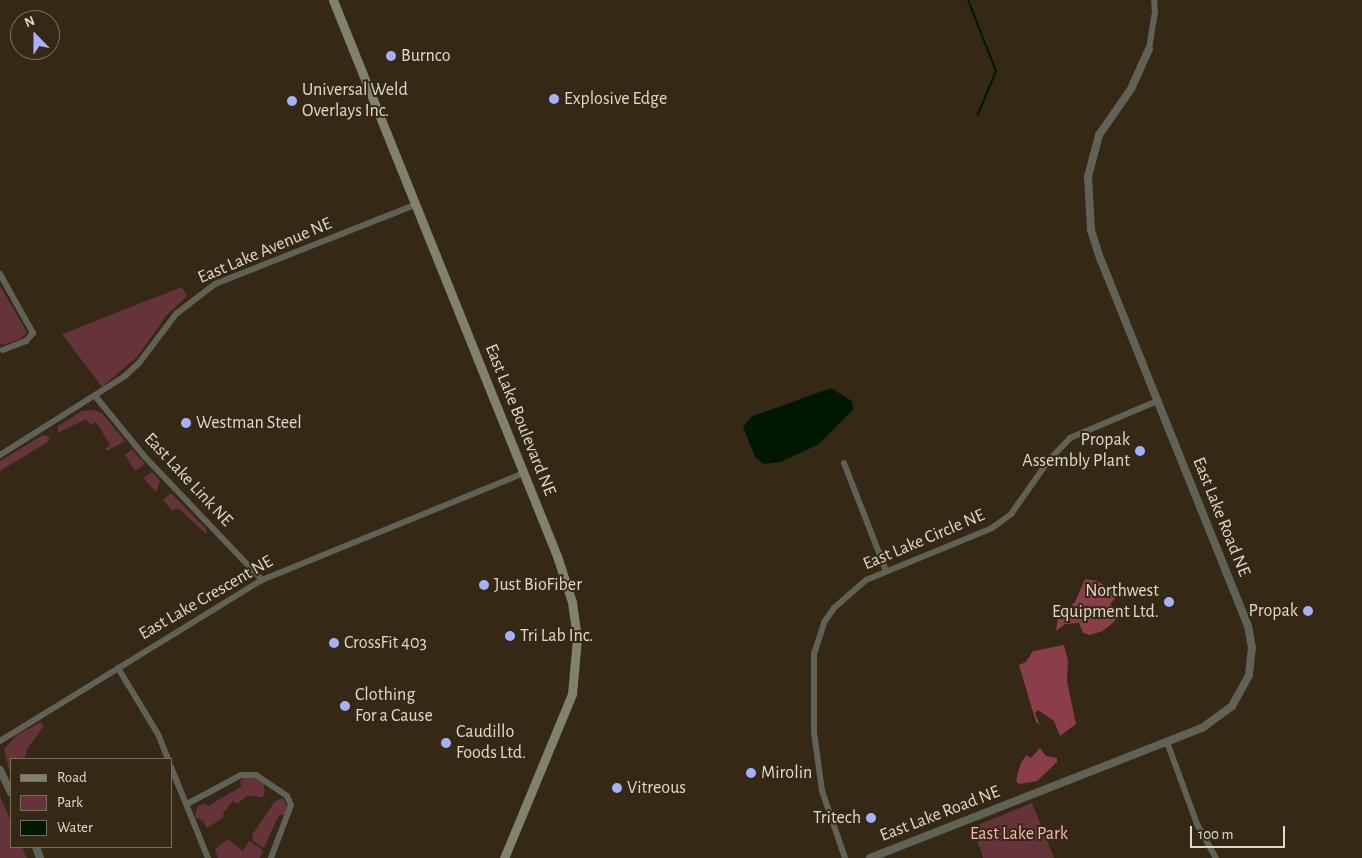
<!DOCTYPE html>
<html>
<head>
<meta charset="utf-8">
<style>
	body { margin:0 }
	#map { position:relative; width:1362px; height:858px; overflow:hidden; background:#352814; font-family:"Alegreya Sans",sans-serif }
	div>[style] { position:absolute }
	.green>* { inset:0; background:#65333a }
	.forest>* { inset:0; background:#8a3e4a }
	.water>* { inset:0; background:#011800 }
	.stream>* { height:2px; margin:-1px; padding:0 1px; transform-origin:1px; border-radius:1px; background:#011800 }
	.minor>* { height:6px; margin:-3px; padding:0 3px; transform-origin:3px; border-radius:3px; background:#616257 }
	.tertiary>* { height:8px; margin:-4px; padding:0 4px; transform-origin:4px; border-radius:4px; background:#616257 }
	.secondary>* { height:9px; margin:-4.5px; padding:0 4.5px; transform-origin:4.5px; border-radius:4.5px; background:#80816f }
	.dots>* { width:14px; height:14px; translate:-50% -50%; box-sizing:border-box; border:2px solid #352814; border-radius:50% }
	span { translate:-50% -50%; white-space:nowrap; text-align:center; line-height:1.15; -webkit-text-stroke:4px #352814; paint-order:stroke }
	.poi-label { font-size:18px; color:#e0d8cc }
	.left { translate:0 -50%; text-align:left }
	.right { translate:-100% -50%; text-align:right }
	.street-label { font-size:18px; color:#e0d8cc }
	.park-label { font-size:18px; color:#f9b4bb }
	.legend { position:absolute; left:10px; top:758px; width:162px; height:90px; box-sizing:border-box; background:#352814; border:1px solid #796e5e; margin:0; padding:6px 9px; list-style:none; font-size:15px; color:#e0d8cc }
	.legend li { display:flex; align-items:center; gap:10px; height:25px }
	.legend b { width:25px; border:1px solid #796e5e }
	.north { position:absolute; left:10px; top:10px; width:50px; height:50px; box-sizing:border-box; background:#352814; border:1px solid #796e5e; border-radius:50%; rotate:338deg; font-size:14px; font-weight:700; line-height:20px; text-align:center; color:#e0d8cc }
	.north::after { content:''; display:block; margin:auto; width:18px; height:22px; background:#a5b1fc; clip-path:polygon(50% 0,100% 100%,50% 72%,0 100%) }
	.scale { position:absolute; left:1190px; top:826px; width:95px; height:22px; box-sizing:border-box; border:2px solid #e0d8cc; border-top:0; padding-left:6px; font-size:15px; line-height:18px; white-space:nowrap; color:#e0d8cc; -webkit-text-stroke:4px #352814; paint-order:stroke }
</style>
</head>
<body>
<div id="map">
	<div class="green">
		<div style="clip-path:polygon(0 286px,27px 332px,21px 339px,3px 345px,0 344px)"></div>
		<div style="clip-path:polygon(182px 287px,187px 296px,167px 315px,137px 357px,102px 387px,62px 334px)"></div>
		<div style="clip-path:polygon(94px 410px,102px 413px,125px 441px,107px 451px,106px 448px,110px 445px,96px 422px,90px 425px,86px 419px,58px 433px,58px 426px,82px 411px)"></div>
		<div style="clip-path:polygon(43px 435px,50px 437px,48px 442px,0 471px,0 461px)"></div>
		<div style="clip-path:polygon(132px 449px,145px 464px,135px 471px,125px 455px)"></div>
		<div style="clip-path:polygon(152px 472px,160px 481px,156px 492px,143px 478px)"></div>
		<div style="clip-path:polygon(171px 493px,207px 530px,206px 534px,178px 508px,172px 511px,163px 500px)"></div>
		<div style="clip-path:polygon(41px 722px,44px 726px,28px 748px,24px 759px,11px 759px,11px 778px,4px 749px,17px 735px)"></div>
		<div style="clip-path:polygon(244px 777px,253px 777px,264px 784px,265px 793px,262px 797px,247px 796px,237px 804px,233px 801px,223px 813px,224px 817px,207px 828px,203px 821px,195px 817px,197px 807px,205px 803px,208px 806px,242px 786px,240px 782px)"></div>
		<div style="clip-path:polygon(0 796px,11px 822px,11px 847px,22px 847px,27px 858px,0 858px)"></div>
		<div style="clip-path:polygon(283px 798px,288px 808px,285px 815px,279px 815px,264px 848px,253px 841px,252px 835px,275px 801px)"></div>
		<div style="clip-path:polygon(1032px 803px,1054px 858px,983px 858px,973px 827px)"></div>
		<div style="clip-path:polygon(228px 839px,243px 851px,249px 841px,263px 850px,260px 858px,218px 858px,215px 849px)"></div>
	</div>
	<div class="forest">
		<div style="clip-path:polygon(1085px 579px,1097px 581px,1114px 591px,1115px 599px,1110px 604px,1117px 610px,1115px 621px,1103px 631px,1090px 635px,1083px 633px,1079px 623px,1065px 624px,1056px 631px,1058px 617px,1075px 602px)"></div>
		<div style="clip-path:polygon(1064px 645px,1068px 661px,1067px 681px,1076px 724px,1060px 736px,1054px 721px,1038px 710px,1035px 713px,1040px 725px,1036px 722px,1019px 665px,1026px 662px,1033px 651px)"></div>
		<div style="clip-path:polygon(1040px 748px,1046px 756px,1057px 758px,1057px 762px,1037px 781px,1019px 784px,1016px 781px,1020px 765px,1026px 755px,1031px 758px)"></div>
	</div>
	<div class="water">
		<div style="clip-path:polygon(831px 388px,852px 401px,853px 410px,819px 444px,781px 462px,764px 464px,755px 457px,743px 427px,751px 417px)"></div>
	</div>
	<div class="stream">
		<div style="left:968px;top:0;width:76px;rotate:68.5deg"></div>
		<div style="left:996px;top:71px;width:47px;rotate:112.7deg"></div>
	</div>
	<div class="minor">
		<div style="left:1149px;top:49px;width:36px;rotate:-81deg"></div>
		<div style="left:1155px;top:13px;width:13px;rotate:-94deg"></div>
		<div style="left:0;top:274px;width:68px;rotate:60.8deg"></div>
		<div style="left:33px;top:333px;width:11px;rotate:131deg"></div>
		<div style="left:26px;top:341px;width:25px;rotate:159deg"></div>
		<div style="left:96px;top:397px;width:77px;rotate:50.8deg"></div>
		<div style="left:145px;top:457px;width:170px;rotate:46.4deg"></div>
		<div style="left:0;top:455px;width:148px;rotate:-32.3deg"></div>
		<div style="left:125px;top:376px;width:19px;rotate:-43deg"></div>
		<div style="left:139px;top:363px;width:61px;rotate:-52.9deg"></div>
		<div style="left:176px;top:314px;width:49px;rotate:-37.6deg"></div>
		<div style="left:215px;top:284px;width:215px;rotate:-21.6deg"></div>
		<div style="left:844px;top:463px;width:116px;rotate:68.7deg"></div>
		<div style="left:118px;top:668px;width:77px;rotate:58.8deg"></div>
		<div style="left:158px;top:734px;width:27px;rotate:68deg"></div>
		<div style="left:0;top:741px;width:308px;rotate:-31.6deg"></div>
		<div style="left:262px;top:580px;width:283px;rotate:-22.2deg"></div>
		<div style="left:1167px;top:742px;width:87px;rotate:69.9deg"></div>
		<div style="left:1197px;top:824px;width:39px;rotate:61deg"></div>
		<div style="left:171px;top:767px;width:98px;rotate:67.9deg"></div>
		<div style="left:187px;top:804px;width:61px;rotate:-28.2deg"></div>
		<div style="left:241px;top:775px;width:15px"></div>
		<div style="left:256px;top:775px;width:37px;rotate:34deg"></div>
		<div style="left:287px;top:796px;width:10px;rotate:66deg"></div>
		<div style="left:291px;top:805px;width:57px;rotate:110.7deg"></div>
		<div style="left:845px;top:858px;width:71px;rotate:-108.9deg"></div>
		<div style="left:822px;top:791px;width:60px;rotate:-97.7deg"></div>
		<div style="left:814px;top:732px;width:78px;rotate:-90deg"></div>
		<div style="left:814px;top:654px;width:35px;rotate:-72deg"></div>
		<div style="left:825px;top:621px;width:16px;rotate:-55deg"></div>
		<div style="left:834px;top:608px;width:43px;rotate:-41.2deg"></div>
		<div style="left:866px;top:580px;width:136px;rotate:-22.4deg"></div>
		<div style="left:992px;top:528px;width:24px;rotate:-36deg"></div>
		<div style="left:1011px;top:514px;width:66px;rotate:-54.9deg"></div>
		<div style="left:1049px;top:460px;width:30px;rotate:-46deg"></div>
		<div style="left:1070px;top:438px;width:95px;rotate:-23deg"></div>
	</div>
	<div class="tertiary">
		<div style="left:0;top:770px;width:25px;rotate:64deg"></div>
		<div style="left:36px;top:847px;width:12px;rotate:70deg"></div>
		<div style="left:870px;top:858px;width:357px;rotate:-21.4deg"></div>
		<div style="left:1202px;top:728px;width:37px;rotate:-36deg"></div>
		<div style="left:1232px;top:706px;width:35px;rotate:-61deg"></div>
		<div style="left:1249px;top:675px;width:27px;rotate:-84deg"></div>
		<div style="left:1252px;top:648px;width:22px;rotate:-100deg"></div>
		<div style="left:1248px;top:626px;width:393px;rotate:-111.9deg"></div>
		<div style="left:1101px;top:261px;width:33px;rotate:-108deg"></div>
		<div style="left:1091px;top:230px;width:53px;rotate:-93.2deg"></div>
		<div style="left:1088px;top:177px;width:43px;rotate:-75.3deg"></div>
		<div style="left:1099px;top:135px;width:56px;rotate:-55.2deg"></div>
		<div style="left:1131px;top:89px;width:44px;rotate:-65.8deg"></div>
	</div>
	<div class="secondary">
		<div style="left:333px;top:0;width:599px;rotate:68.06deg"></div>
		<div style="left:557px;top:556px;width:48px;rotate:71.9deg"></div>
		<div style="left:572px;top:602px;width:37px;rotate:82deg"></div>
		<div style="left:577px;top:639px;width:55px;rotate:95.2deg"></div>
		<div style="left:572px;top:694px;width:178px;rotate:112.5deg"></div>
	</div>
	<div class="dots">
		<div style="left:391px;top:56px;background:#a5b1fc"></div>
		<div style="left:554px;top:99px;background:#a5b1fc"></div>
		<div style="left:292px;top:101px;background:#a5b1fc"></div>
		<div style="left:186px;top:423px;background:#a5b1fc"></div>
		<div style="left:1140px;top:451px;background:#a5b1fc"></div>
		<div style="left:484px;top:585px;background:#a5b1fc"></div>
		<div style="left:1169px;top:602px;background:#a5b1fc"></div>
		<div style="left:1308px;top:611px;background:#a5b1fc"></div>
		<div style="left:510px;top:636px;background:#a5b1fc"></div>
		<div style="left:334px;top:643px;background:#a5b1fc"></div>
		<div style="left:345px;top:706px;background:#a5b1fc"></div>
		<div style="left:446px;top:743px;background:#a5b1fc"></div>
		<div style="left:751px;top:773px;background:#a5b1fc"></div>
		<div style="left:617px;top:788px;background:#a5b1fc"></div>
		<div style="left:871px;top:818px;background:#a5b1fc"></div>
	</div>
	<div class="poi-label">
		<span class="left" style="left:401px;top:56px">Burnco</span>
		<span class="left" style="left:302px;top:101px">Universal Weld<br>Overlays Inc.</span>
		<span class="left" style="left:564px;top:99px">Explosive Edge</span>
		<span class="left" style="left:196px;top:423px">Westman Steel</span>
		<span class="right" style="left:1130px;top:451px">Propak<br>Assembly Plant</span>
		<span class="left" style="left:494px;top:585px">Just BioFiber</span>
		<span class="right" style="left:1159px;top:602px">Northwest<br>Equipment Ltd.</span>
		<span class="right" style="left:1298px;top:611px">Propak</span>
		<span class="left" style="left:520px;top:636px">Tri Lab Inc.</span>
		<span class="left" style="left:344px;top:643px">CrossFit 403</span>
		<span class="left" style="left:355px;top:706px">Clothing<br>For a Cause</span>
		<span class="left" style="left:456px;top:743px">Caudillo<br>Foods Ltd.</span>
		<span class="left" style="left:761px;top:773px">Mirolin</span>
		<span class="left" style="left:627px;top:788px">Vitreous</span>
		<span class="right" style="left:861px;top:818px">Tritech</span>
	</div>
	<div class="street-label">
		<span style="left:265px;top:251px;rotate:-23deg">East Lake Avenue NE</span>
		<span style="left:520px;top:420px;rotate:68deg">East Lake Boulevard NE</span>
		<span style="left:188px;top:480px;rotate:47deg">East Lake Link NE</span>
		<span style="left:1221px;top:517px;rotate:68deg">East Lake Road NE</span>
		<span style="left:924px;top:540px;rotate:-23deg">East Lake Circle NE</span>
		<span style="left:206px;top:598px;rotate:-30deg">East Lake Crescent NE</span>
		<span style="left:940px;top:814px;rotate:-21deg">East Lake Road NE</span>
	</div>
	<div class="park-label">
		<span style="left:1019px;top:834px">East Lake Park</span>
	</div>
	<ul class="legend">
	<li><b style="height:6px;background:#80816f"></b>Road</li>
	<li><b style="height:14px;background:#65333a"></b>Park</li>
	<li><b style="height:14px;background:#011800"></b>Water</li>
	</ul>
	<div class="north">N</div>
	<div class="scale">100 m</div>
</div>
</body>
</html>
